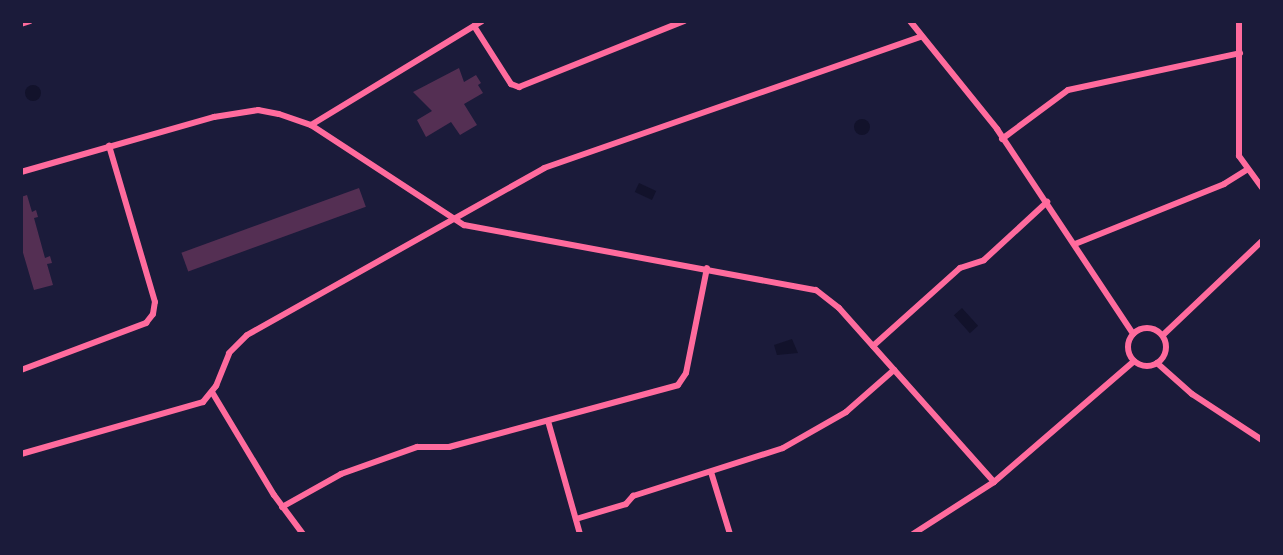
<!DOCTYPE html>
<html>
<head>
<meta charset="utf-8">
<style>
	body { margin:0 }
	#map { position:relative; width:1283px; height:555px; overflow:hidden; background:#1b1b3a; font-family:"Golos Text",sans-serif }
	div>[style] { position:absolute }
	.water>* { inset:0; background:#12122b; transform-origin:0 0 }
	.round { border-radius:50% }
	.building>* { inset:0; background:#542f53; transform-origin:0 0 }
	.minor>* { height:6px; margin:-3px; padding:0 3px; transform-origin:3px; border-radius:3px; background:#ff6b9d }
	.minor>.ring { margin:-3px; padding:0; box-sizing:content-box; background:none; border:6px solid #ff6b9d; border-radius:50% }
	span { translate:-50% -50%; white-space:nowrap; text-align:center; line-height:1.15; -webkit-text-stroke:5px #1b1b3a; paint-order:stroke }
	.frame { position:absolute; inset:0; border:23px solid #1b1b3a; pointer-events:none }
</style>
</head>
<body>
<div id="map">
	<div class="water">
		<div class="round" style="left:25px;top:85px;width:16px;height:16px"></div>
		<div class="round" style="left:854px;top:119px;width:16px;height:16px"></div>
		<div style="left:639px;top:183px;width:19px;height:10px;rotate:25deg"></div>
		<div style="left:962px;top:308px;width:24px;height:11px;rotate:48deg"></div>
		<div style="clip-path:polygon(792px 339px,798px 353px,777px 355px,774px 345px)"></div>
	</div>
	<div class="building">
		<div style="clip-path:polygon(459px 68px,464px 82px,476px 75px,481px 83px,478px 85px,483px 93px,464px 104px,477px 125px,460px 135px,451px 122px,426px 137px,417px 120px,432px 111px,413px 92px)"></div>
		<div style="left:359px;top:188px;width:20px;height:189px;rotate:70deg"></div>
		<div style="clip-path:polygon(27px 195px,32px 212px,36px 210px,38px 217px,34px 218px,45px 258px,50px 256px,52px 263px,47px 264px,53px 285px,34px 290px,21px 246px,21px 197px)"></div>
	</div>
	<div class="minor">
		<div style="left:910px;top:21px;width:139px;rotate:51.1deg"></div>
		<div style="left:997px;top:129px;width:246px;rotate:56.4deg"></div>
		<div style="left:1239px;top:21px;width:135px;rotate:90deg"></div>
		<div style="left:1239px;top:156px;width:39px;rotate:54deg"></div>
		<div style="left:21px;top:24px;width:9px;rotate:-18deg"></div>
		<div style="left:474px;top:26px;width:69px;rotate:57.5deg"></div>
		<div style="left:511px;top:84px;width:9px;rotate:21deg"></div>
		<div style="left:519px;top:87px;width:178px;rotate:-21.8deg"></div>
		<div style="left:311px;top:125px;width:200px;rotate:-31.3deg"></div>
		<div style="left:1002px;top:139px;width:82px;rotate:-36.6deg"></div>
		<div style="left:1068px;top:90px;width:176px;rotate:-12.1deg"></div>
		<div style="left:21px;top:172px;width:201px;rotate:-15.9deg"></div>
		<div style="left:214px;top:117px;width:45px;rotate:-9deg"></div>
		<div style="left:258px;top:110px;width:21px;rotate:11deg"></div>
		<div style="left:279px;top:114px;width:34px;rotate:19deg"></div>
		<div style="left:311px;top:125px;width:183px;rotate:33.2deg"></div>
		<div style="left:464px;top:225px;width:358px;rotate:10.5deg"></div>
		<div style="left:816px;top:290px;width:29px;rotate:38deg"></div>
		<div style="left:839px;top:308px;width:233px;rotate:48.3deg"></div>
		<div style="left:1075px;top:244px;width:161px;rotate:-21.9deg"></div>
		<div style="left:1224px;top:184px;width:26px;rotate:-32deg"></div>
		<div class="ring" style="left:1128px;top:328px;width:32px;height:32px"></div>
		<div style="left:1163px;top:335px;width:137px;rotate:-43.5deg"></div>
		<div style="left:873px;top:346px;width:117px;rotate:-41.9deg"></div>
		<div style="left:960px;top:268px;width:25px;rotate:-18deg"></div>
		<div style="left:984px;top:260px;width:86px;rotate:-42.6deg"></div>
		<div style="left:1157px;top:363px;width:47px;rotate:41.5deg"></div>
		<div style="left:1192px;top:394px;width:84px;rotate:33.3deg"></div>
		<div style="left:21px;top:370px;width:134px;rotate:-20.6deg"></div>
		<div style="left:146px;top:323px;width:11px;rotate:-52deg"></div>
		<div style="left:153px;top:314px;width:12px;rotate:-81deg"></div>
		<div style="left:155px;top:302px;width:163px;rotate:-106.4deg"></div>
		<div style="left:212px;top:392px;width:120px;rotate:59deg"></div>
		<div style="left:274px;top:495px;width:49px;rotate:53.4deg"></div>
		<div style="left:548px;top:421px;width:117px;rotate:74.2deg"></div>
		<div style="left:21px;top:454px;width:189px;rotate:-15.9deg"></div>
		<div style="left:203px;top:402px;width:21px;rotate:-51deg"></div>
		<div style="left:216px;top:386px;width:35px;rotate:-68deg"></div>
		<div style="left:229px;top:353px;width:25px;rotate:-45deg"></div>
		<div style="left:247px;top:335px;width:341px;rotate:-29.3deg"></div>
		<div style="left:544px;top:168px;width:400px;rotate:-19.2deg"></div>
		<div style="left:711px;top:472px;width:65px;rotate:73deg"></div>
		<div style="left:282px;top:507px;width:68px;rotate:-29.2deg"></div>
		<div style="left:341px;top:474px;width:81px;rotate:-19.6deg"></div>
		<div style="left:417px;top:447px;width:32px"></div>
		<div style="left:449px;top:447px;width:237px;rotate:-15.1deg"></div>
		<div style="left:678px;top:385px;width:14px;rotate:-56deg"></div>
		<div style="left:686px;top:373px;width:107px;rotate:-78.7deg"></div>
		<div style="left:576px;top:519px;width:52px;rotate:-16.7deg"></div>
		<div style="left:626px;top:504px;width:11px;rotate:-49deg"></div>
		<div style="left:633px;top:496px;width:157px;rotate:-17.7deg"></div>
		<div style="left:783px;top:448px;width:73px;rotate:-29.7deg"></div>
		<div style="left:846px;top:412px;width:64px;rotate:-41.2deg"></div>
		<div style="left:913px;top:534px;width:96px;rotate:-32.7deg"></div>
		<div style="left:994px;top:482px;width:185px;rotate:-40.8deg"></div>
	</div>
	<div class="frame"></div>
</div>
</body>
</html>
